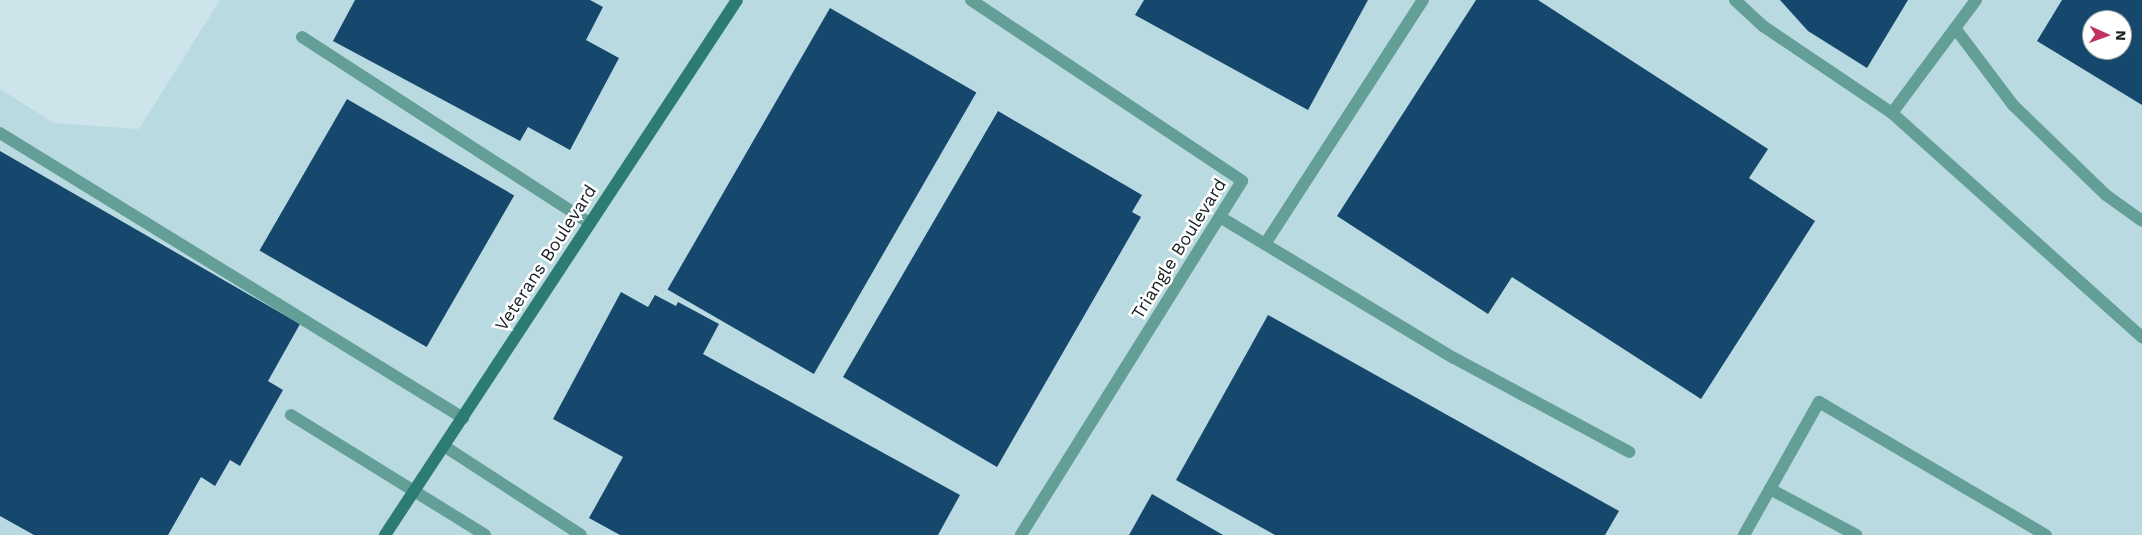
<!DOCTYPE html>
<html>
<head>
<meta charset="utf-8">
<style>
	body { margin:0 }
	#map { position:relative; width:2142px; height:535px; overflow:hidden; background:#cde4eb; font-family:"Work Sans",sans-serif }
	div>[style] { position:absolute }
	.built>* { inset:0; background:#badae2 }
	.building>* { inset:0; background:#16486d; transform-origin:0 0 }
	.lane>* { height:12px; margin:-6px; padding:0 6px; transform-origin:6px; border-radius:6px; background:#639f97 }
	.street>* { height:12px; margin:-6px; padding:0 6px; transform-origin:6px; border-radius:6px; background:#639f97 }
	.secondary>* { height:12px; margin:-6px; padding:0 6px; transform-origin:6px; border-radius:6px; background:#2d7c73 }
	span { translate:-50% -50%; white-space:nowrap; text-align:center; line-height:1.15; -webkit-text-stroke:5px #fff; paint-order:stroke }
	.street-label { font-size:18px; color:#182123 }
	.north { position:absolute; left:2082px; top:10px; width:50px; height:50px; box-sizing:border-box; background:#fff; border:1px solid #a3a6a7; border-radius:50%; rotate:92deg; font-size:14px; font-weight:700; line-height:20px; text-align:center; color:#182123 }
	.north::after { content:''; display:block; margin:auto; width:18px; height:22px; background:#c0325f; clip-path:polygon(50% 0,100% 100%,50% 72%,0 100%) }
</style>
</head>
<body>
<div id="map">
	<div class="built">
		<div style="clip-path:polygon(evenodd,220px 0,2142px 0,2142px 535px,0 535px,0 89px,54px 123px,139px 129px,220px 0,2092px 20px,2122px 20px,2122px 50px,2092px 50px,2092px 20px)"></div>
	</div>
	<div class="building">
		<div style="clip-path:polygon(355px 0,590px 0,603px 7px,586px 40px,619px 58px,570px 150px,528px 127px,520px 141px,333px 41px)"></div>
		<div style="clip-path:polygon(1144px 0,1368px 0,1308px 110px,1135px 15px)"></div>
		<div style="clip-path:polygon(1476px 0,1538px 0,1768px 149px,1749px 178px,1815px 221px,1701px 399px,1512px 277px,1488px 314px,1337px 216px)"></div>
		<div style="clip-path:polygon(1780px 0,1908px 0,1867px 68px,1808px 31px)"></div>
		<div style="clip-path:polygon(evenodd,2062px 0,2142px 0,2142px 105px,2037px 41px,2062px 0,2092px 20px,2122px 20px,2122px 50px,2092px 50px,2092px 20px)"></div>
		<div style="left:830px;top:8px;width:169px;height:325px;rotate:30deg"></div>
		<div style="left:347px;top:99px;width:193px;height:175px;rotate:30deg"></div>
		<div style="clip-path:polygon(998px 111px,1142px 195px,1132px 212px,1141px 217px,997px 467px,843px 377px)"></div>
		<div style="clip-path:polygon(0 151px,300px 324px,268px 381px,283px 390px,240px 466px,230px 460px,215px 486px,201px 477px,168px 535px,34px 535px,0 516px)"></div>
		<div style="clip-path:polygon(621px 292px,648px 307px,655px 295px,676px 306px,678px 302px,719px 324px,703px 354px,960px 495px,938px 535px,620px 535px,589px 518px,623px 457px,553px 419px)"></div>
		<div style="clip-path:polygon(1268px 315px,1619px 511px,1605px 535px,1275px 535px,1176px 480px)"></div>
		<div style="clip-path:polygon(1152px 494px,1223px 535px,1129px 535px)"></div>
	</div>
	<div class="lane">
		<div style="left:1735px;top:0;width:38px;rotate:43deg"></div>
		<div style="left:1763px;top:26px;width:156px;rotate:34deg"></div>
		<div style="left:1892px;top:113px;width:141px;rotate:-53.4deg"></div>
		<div style="left:1955px;top:28px;width:96px;rotate:53deg"></div>
		<div style="left:2013px;top:105px;width:129px;rotate:44.1deg"></div>
		<div style="left:2106px;top:195px;width:44px;rotate:35.8deg"></div>
		<div style="left:302px;top:37px;width:343px;rotate:32.9deg"></div>
		<div style="left:1892px;top:113px;width:336px;rotate:41.9deg"></div>
		<div style="left:0;top:133px;width:544px;rotate:31.61deg"></div>
		<div style="left:1220px;top:217px;width:273px;rotate:31.1deg"></div>
		<div style="left:1454px;top:358px;width:199px;rotate:28.2deg"></div>
		<div style="left:1265px;top:244px;width:291px;rotate:-57.1deg"></div>
		<div style="left:291px;top:415px;width:228px;rotate:31.7deg"></div>
		<div style="left:444px;top:446px;width:163px;rotate:33deg"></div>
		<div style="left:1770px;top:489px;width:98px;rotate:28.1deg"></div>
		<div style="left:1744px;top:535px;width:153px;rotate:-60.6deg"></div>
		<div style="left:1819px;top:402px;width:263px;rotate:30.4deg"></div>
	</div>
	<div class="street">
		<div style="left:971px;top:0;width:326px;rotate:33.7deg"></div>
		<div style="left:1242px;top:181px;width:417px;rotate:122deg"></div>
	</div>
	<div class="secondary">
		<div style="left:385px;top:535px;width:640px;rotate:-56.66deg"></div>
	</div>
	<div class="street-label">
		<span style="left:1179px;top:249px;rotate:-58deg">Triangle Boulevard</span>
		<span style="left:546px;top:258px;rotate:-57deg">Veterans Boulevard</span>
	</div>
	<div class="north">N</div>
</div>
</body>
</html>
